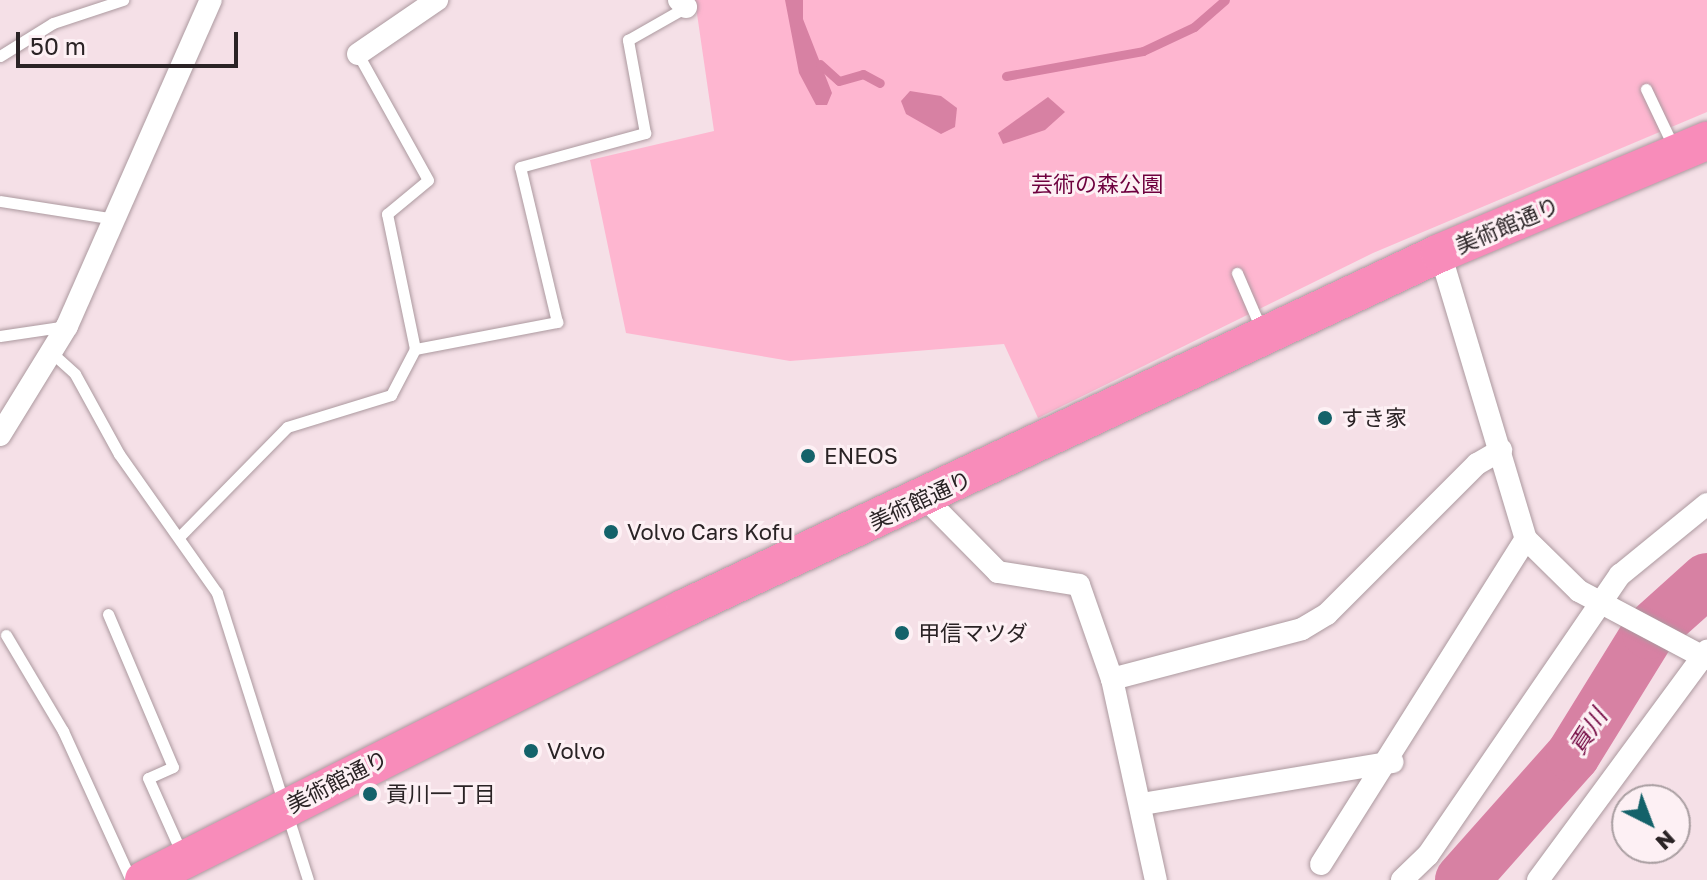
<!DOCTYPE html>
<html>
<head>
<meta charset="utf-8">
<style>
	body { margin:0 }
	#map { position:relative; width:1707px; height:880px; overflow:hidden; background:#f5e0e7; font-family:"Golos Text","Noto Sans JP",sans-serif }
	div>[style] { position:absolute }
	.green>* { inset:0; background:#feb6d0 }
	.water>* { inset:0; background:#d781a3 }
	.stream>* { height:9px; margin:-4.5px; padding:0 4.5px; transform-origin:4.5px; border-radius:4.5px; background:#d781a3 }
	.river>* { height:54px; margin:-27px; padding:0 27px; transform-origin:27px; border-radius:27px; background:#d781a3 }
	.roads { filter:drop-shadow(0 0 2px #ac999f) drop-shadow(0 0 2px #ac999f) }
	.service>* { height:11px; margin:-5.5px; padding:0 5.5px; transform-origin:5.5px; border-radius:5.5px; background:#fff }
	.minor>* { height:22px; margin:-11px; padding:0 11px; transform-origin:11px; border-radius:11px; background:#fff }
	.trunk>* { height:38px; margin:-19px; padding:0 19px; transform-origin:19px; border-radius:19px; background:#f88cba }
	.dots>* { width:22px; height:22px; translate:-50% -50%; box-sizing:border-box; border:4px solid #fdf0f4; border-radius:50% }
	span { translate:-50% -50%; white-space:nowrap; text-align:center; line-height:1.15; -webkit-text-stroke:6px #fdf0f4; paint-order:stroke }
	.park-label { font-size:22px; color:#6e003e }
	.street-label { font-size:22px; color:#2a2325 }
	.poi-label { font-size:22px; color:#2a2325 }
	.left { translate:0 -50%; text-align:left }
	.water-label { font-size:24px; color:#740a43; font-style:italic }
	.north { position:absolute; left:1611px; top:784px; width:80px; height:80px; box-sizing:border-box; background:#fdf0f4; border:2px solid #a99ea1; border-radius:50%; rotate:138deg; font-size:22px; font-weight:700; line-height:32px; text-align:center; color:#2a2325 }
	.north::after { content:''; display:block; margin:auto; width:28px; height:36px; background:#14626a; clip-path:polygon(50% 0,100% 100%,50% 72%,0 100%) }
	.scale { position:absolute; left:16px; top:32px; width:222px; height:36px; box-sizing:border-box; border:4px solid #2a2325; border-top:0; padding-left:10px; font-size:24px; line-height:28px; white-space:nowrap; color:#2a2325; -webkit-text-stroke:6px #fdf0f4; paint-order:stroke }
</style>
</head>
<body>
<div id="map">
	<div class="green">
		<div style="clip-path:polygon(695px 0,1707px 0,1707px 112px,1373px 253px,1038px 418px,1004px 344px,790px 361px,626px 333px,590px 160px,714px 131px)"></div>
	</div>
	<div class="water">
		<div style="clip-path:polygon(785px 0,803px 0,803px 19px,832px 93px,827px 105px,816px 105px,799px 73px)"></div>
		<div style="clip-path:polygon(910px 91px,941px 96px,957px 108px,955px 127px,941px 134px,906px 114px,901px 101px)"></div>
		<div style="clip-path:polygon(1048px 97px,1065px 112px,1045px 130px,1003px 144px,998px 133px)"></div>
	</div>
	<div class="stream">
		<div style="left:820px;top:64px;width:25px;rotate:42deg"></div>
		<div style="left:839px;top:81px;width:25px;rotate:-16deg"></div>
		<div style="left:863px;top:74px;width:19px;rotate:28deg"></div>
		<div style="left:1006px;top:76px;width:139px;rotate:-10.3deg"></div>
		<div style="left:1143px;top:51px;width:56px;rotate:-25.2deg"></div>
		<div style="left:1194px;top:27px;width:41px;rotate:-41.1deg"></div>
	</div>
	<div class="river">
		<div style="left:1462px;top:880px;width:167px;rotate:-48.4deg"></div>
		<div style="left:1573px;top:755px;width:145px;rotate:-58.3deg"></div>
		<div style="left:1649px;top:632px;width:78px;rotate:-41.9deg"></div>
	</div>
	<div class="roads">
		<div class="service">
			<div style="left:0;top:56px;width:62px;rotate:-31.9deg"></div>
			<div style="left:53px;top:23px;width:74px;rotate:-18.2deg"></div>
			<div style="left:1646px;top:89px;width:65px;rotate:64.6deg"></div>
			<div style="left:0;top:201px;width:116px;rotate:8.9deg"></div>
			<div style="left:1237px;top:273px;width:63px;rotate:66.7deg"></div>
			<div style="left:0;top:336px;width:68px;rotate:-8.5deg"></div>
			<div style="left:415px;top:349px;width:145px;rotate:-10.8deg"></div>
			<div style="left:557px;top:322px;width:159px;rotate:-103.4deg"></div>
			<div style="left:520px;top:167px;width:130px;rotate:-15.2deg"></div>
			<div style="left:645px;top:133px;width:95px;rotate:-100.4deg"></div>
			<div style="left:628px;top:40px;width:67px;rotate:-29.6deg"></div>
			<div style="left:52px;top:353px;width:31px;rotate:42deg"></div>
			<div style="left:75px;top:374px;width:91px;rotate:61.2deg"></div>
			<div style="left:119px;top:454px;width:170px;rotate:54.8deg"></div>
			<div style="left:217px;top:593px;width:301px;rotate:72.4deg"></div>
			<div style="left:181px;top:535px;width:151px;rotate:-45.5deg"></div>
			<div style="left:287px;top:427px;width:109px;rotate:-17.1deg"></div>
			<div style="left:391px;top:395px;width:52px;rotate:-62.4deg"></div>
			<div style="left:415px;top:349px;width:138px;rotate:-101.7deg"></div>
			<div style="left:387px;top:214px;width:53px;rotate:-39.7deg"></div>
			<div style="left:428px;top:180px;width:144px;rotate:-119.1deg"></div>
			<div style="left:108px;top:614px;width:166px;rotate:67deg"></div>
			<div style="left:173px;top:767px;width:27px;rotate:156deg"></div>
			<div style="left:148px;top:778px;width:83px;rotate:65.9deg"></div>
			<div style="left:6px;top:635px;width:112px;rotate:59.3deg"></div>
			<div style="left:63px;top:731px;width:164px;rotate:65.5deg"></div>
		</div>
		<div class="minor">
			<div style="left:679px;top:0;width:10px;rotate:45deg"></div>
			<div style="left:358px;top:54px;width:96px;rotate:-34.4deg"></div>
			<div style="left:1440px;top:253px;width:299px;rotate:73.3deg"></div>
			<div style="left:1526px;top:539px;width:74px;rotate:44.5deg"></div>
			<div style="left:1579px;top:591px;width:145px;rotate:28deg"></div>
			<div style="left:0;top:435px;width:128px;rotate:-58.4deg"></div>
			<div style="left:67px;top:326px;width:356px;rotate:-66.2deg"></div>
			<div style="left:925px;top:498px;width:104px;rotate:45.4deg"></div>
			<div style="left:998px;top:572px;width:82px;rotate:9.1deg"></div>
			<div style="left:1079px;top:585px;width:100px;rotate:70.7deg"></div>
			<div style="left:1112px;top:679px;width:206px;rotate:77.7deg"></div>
			<div style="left:1112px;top:679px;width:196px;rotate:-14.7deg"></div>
			<div style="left:1302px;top:629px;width:29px;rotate:-31deg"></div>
			<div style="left:1327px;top:614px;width:212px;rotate:-45deg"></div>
			<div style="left:1477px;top:464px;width:28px;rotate:-30deg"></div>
			<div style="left:1142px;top:804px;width:254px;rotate:-9.5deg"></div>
			<div style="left:1321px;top:864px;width:384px;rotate:-57.8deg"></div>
			<div style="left:1402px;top:880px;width:36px;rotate:-44deg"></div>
			<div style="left:1428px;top:855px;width:340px;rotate:-55.6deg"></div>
			<div style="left:1620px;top:575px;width:112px;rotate:-39.2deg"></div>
			<div style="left:1538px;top:880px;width:285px;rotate:-53.6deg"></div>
		</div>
		<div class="trunk">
			<div style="left:144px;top:880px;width:606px;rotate:-26.69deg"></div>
			<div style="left:685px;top:608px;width:834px;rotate:-25.18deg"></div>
			<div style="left:1440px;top:253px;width:290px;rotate:-22.8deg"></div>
		</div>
	</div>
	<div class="dots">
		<div style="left:1325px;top:418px;background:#14626a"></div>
		<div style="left:808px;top:456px;background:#14626a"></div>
		<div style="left:611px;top:532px;background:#14626a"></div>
		<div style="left:902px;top:633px;background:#14626a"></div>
		<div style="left:531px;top:751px;background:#14626a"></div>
		<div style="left:370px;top:794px;background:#14626a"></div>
	</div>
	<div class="park-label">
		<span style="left:1097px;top:184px">芸術の森公園</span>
	</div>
	<div class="street-label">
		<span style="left:1507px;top:225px;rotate:-23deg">美術館通り</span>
		<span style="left:920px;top:500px;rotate:-25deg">美術館通り</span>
		<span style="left:337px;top:781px;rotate:-27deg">美術館通り</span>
	</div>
	<div class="poi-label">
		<span class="left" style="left:1341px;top:418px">すき家</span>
		<span class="left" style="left:824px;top:456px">ENEOS</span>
		<span class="left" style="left:627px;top:532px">Volvo Cars Kofu</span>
		<span class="left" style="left:918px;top:633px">甲信マツダ</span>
		<span class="left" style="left:547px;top:751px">Volvo</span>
		<span class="left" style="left:386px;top:794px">貢川一丁目</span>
	</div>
	<div class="water-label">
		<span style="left:1587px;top:731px;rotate:-57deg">貢川</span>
	</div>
	<div class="north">N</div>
	<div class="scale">50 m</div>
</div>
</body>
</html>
